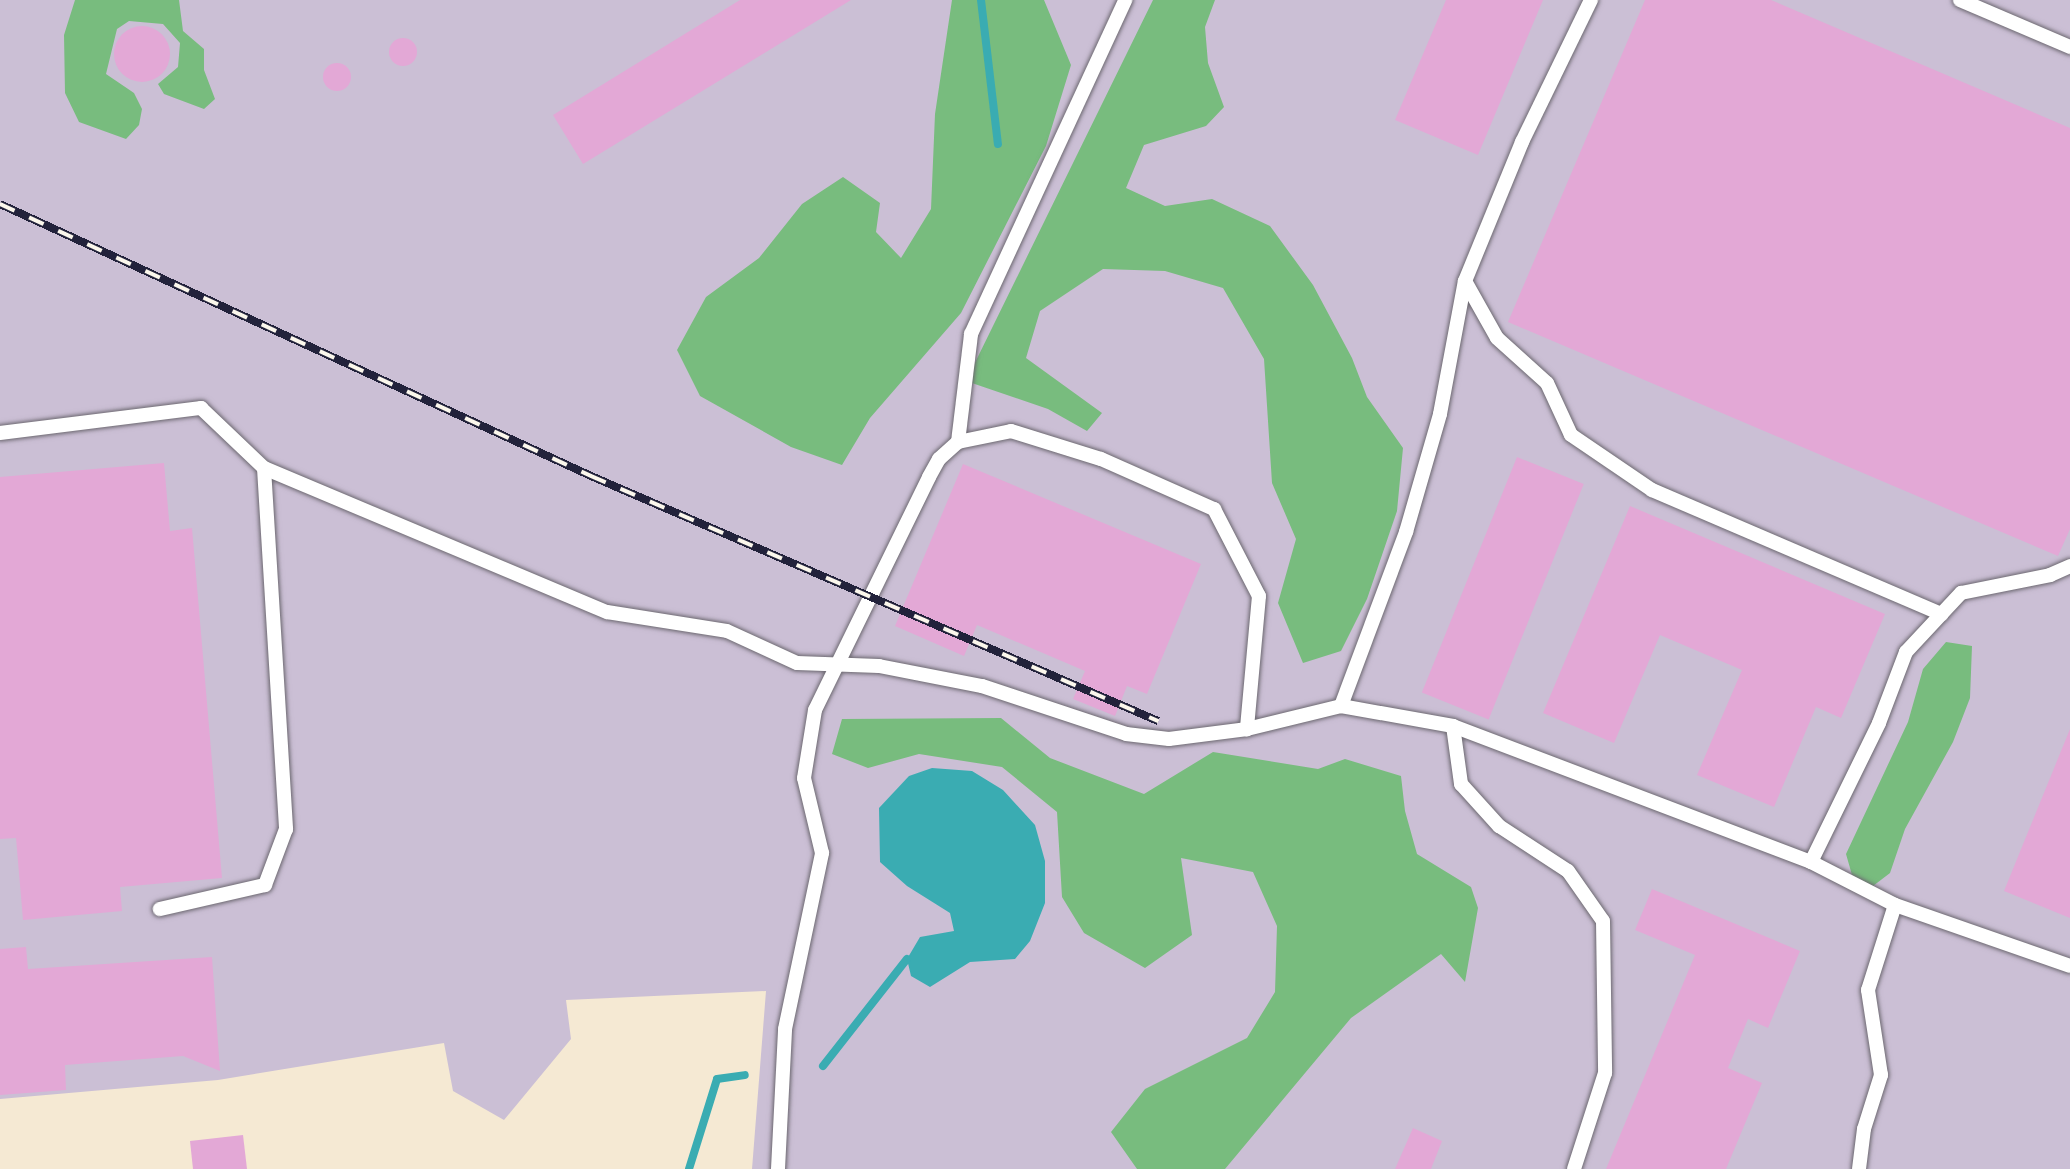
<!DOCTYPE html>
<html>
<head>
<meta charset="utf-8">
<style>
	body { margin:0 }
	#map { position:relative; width:2070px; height:1169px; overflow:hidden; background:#f5e9d3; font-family:Vollkorn,serif }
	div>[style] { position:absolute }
	.industrial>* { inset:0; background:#cbbfd5 }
	.forest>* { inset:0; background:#78bc7e }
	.water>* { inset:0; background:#3aacb2 }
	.stream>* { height:8px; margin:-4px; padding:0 4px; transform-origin:4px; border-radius:4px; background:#3aacb2 }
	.building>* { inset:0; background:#e3a8d6; transform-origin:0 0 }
	.round { border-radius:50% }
	.roads { filter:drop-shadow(0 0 2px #6c6870) drop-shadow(0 0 2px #6c6870) }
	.service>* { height:14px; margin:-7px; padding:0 7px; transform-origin:7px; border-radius:7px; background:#fff }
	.rail>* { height:8px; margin-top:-4px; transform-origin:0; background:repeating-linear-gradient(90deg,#fbf7ec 0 16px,#22223b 0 32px); box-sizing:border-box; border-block:2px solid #22223b }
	span { translate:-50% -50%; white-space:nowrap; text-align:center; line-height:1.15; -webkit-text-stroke:5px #fbf7ec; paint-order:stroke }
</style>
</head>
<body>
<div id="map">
	<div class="industrial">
		<div style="clip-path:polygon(0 0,2070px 0,2070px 1169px,752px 1169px,766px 991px,566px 1000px,571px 1039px,504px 1120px,453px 1091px,444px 1043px,218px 1080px,0 1099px)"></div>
	</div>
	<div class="forest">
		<div style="clip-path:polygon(75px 0,179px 0,183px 31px,204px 49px,204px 70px,215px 99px,204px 109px,164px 94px,158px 84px,178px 67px,180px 43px,163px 24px,129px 21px,117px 29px,106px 74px,134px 93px,142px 109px,139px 125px,126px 139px,79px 122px,65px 93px,64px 35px)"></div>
		<div style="clip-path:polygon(952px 0,1044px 0,1071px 65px,1046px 146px,961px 313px,870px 418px,842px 465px,791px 447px,700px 396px,677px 350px,706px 297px,759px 258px,802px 204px,843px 177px,880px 203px,876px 232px,901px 258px,931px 209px,935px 114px)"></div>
		<div style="clip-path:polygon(1153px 0,1215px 0,1205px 27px,1208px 63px,1224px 107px,1206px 126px,1144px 145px,1126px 188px,1165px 206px,1212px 199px,1270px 226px,1313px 285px,1352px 358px,1367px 397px,1403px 448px,1397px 511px,1367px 599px,1341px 651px,1303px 663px,1278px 603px,1296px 539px,1272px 483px,1264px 359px,1223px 288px,1165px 271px,1103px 269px,1040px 311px,1026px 358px,1102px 413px,1087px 431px,1048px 409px,966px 381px)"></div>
		<div style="clip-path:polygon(1946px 642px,1972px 646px,1970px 698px,1953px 742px,1905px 829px,1890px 873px,1873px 886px,1852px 875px,1846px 854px,1908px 722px,1923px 669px)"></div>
		<div style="clip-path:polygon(1001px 718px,1050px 758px,1144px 794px,1213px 752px,1318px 769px,1345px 759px,1401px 776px,1405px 811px,1417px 854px,1471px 887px,1478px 908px,1465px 982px,1441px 954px,1351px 1018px,1225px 1169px,1137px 1169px,1111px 1132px,1145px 1089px,1247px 1038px,1275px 992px,1277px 926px,1253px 872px,1181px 858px,1192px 935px,1145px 968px,1084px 933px,1062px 897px,1057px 812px,1002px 767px,919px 754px,868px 768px,832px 754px,842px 719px)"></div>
	</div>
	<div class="water">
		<div style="clip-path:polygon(932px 768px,972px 771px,1003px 790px,1035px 825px,1045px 861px,1045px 903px,1030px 941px,1015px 959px,970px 962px,930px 987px,911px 976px,907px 959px,920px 937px,954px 931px,950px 913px,907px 886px,880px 862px,879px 808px,909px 776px)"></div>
	</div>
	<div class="stream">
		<div style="left:981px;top:0;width:145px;rotate:83.3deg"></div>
		<div style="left:823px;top:1066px;width:136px;rotate:-51.9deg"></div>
		<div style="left:689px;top:1169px;width:94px;rotate:-72.7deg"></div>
		<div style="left:717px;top:1079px;width:28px;rotate:-8deg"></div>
	</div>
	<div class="building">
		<div style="clip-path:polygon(740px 0,851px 0,583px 164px,553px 115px)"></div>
		<div style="clip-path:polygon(1446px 0,1543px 0,1478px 155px,1395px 120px)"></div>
		<div style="clip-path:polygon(1645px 0,1771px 0,2070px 128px,2070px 529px,2058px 556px,1508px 322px)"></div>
		<div class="round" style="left:114px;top:26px;width:56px;height:56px"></div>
		<div class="round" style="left:389px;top:38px;width:28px;height:28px"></div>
		<div class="round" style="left:323px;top:63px;width:28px;height:28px"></div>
		<div style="left:1517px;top:457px;width:72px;height:254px;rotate:22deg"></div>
		<div style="clip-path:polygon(164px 463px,170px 531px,192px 528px,222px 878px,120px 887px,122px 911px,23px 920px,16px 838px,0 839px,0 477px)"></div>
		<div style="clip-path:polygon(963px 464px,1201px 564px,1147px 694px,1127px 686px,1115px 716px,1073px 699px,1085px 671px,977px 625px,964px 656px,895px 626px)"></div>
		<div style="clip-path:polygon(1630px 506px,1885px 614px,1841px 718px,1816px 707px,1774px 807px,1697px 775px,1742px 670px,1660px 635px,1614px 743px,1543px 713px)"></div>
		<div style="clip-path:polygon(2070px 729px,2070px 918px,2004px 891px)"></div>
		<div style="clip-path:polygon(1652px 889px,1800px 951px,1768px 1028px,1748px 1019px,1728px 1068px,1762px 1083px,1726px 1169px,1606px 1169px,1695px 955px,1635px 930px)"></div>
		<div style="clip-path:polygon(26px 947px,28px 969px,212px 957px,220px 1071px,183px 1056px,65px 1065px,66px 1090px,0 1095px,0 949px)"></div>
		<div style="clip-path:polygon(1413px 1128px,1442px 1141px,1431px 1169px,1395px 1169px)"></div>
		<div style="clip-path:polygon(243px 1135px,247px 1169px,193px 1169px,190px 1141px)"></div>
	</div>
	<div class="roads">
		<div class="service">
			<div style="left:1960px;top:0;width:120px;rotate:23.1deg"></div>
			<div style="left:1465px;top:281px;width:65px;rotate:60.7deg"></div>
			<div style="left:1497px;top:338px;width:67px;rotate:42deg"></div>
			<div style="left:1547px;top:383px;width:57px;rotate:65.2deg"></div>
			<div style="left:1571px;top:435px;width:98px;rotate:34.2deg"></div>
			<div style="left:1652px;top:490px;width:315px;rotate:23.2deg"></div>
			<div style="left:0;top:433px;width:203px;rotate:-7.1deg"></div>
			<div style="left:201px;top:408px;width:87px;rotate:43.6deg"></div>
			<div style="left:264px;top:468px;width:362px;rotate:86.5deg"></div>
			<div style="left:286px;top:829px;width:60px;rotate:110.6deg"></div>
			<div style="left:265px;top:885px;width:108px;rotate:167.1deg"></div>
			<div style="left:958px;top:442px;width:54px;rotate:-11.7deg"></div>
			<div style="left:1011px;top:431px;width:94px;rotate:17.3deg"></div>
			<div style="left:1101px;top:459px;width:124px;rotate:23.9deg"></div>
			<div style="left:1214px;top:509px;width:98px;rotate:62.7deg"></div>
			<div style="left:1259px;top:596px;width:134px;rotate:95.2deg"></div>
			<div style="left:264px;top:468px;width:372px;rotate:22.8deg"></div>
			<div style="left:607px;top:612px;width:121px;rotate:9deg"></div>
			<div style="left:727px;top:631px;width:77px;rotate:24.6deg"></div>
			<div style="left:797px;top:663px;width:82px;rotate:2.1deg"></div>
			<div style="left:879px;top:666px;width:105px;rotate:11deg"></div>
			<div style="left:982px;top:686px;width:152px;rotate:18.4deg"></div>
			<div style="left:1126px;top:734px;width:43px;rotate:6.6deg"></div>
			<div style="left:1169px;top:739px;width:79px;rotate:-7.3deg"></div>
			<div style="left:1247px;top:729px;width:97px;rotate:-13.7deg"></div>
			<div style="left:1341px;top:706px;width:114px;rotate:10.1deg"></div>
			<div style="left:1453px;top:726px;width:383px;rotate:20.8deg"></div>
			<div style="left:1811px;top:862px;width:94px;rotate:27.1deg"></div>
			<div style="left:1895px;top:905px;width:185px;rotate:19.2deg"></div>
			<div style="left:1341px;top:706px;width:186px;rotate:-69.5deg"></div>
			<div style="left:1406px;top:532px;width:123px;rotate:-73.9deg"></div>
			<div style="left:1440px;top:414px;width:135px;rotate:-79.4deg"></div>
			<div style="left:1465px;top:281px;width:150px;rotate:-67.7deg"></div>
			<div style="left:1522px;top:142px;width:158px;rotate:-64.1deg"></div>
			<div style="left:1453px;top:726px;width:59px;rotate:82.1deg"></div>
			<div style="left:1461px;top:784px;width:57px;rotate:47.9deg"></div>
			<div style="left:1499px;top:826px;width:82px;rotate:33.1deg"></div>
			<div style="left:1568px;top:871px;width:61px;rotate:55deg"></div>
			<div style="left:1603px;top:921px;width:152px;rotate:89.2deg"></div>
			<div style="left:1605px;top:1073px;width:101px;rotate:107.9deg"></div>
			<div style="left:1811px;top:862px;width:155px;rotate:-63.9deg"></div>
			<div style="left:1879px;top:723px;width:76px;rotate:-69.2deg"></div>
			<div style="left:1906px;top:652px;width:81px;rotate:-47deg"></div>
			<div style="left:1961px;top:593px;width:91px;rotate:-11.4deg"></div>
			<div style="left:2050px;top:575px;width:22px;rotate:-24deg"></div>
			<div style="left:778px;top:1169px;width:140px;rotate:-87.1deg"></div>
			<div style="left:785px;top:1029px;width:180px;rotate:-78.1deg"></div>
			<div style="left:822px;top:853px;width:77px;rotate:-103.5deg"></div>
			<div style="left:804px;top:778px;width:69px;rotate:-80.8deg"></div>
			<div style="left:815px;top:710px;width:259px;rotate:-63.9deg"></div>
			<div style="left:929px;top:477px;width:21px;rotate:-61deg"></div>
			<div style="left:939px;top:459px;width:25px;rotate:-42deg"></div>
			<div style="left:958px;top:442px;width:109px;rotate:-83.1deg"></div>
			<div style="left:971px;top:334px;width:368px;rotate:-65.2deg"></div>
			<div style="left:1859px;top:1169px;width:40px;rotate:-82.9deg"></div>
			<div style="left:1864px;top:1129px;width:57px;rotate:-72.5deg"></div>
			<div style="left:1881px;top:1075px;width:86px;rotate:-98.7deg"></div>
			<div style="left:1868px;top:990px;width:89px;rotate:-72.4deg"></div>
		</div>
	</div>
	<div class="rail">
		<div style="left:0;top:204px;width:651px;rotate:24.71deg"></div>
		<div style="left:591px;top:476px;width:618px;rotate:23.37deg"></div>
	</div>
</div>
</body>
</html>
